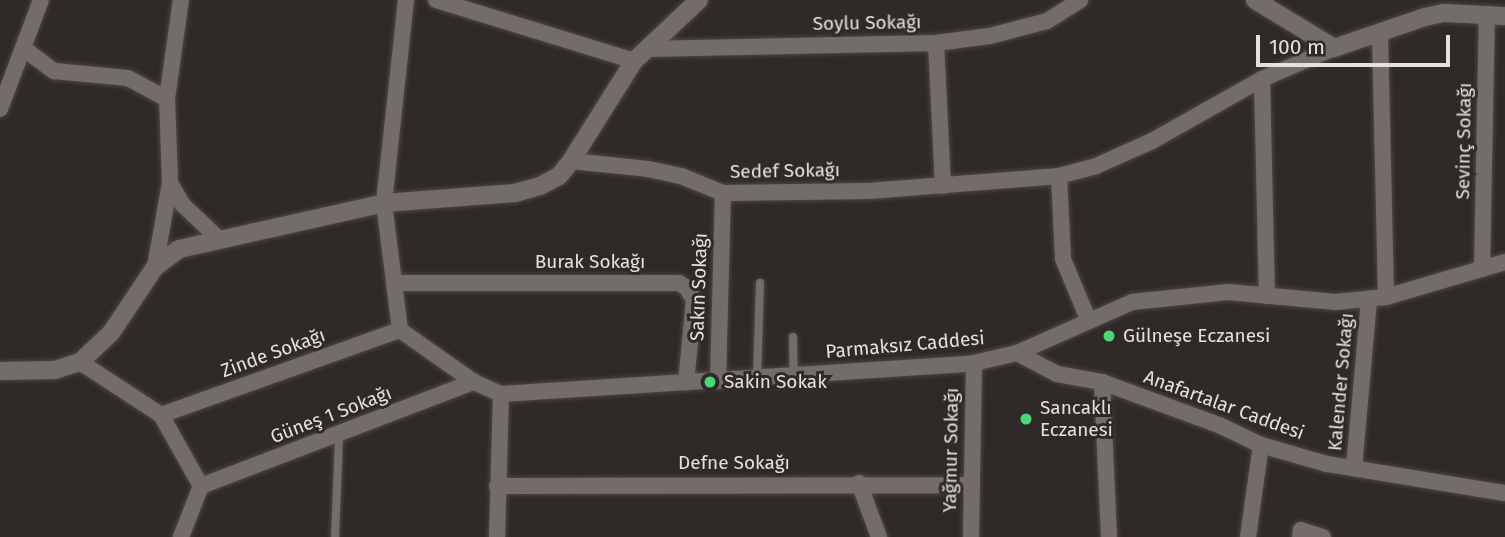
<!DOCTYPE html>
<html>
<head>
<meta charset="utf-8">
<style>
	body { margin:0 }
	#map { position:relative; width:1505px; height:537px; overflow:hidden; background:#2f2928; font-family:"Fira Sans",sans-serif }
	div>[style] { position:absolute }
	.roads { filter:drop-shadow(0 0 2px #4c4847) drop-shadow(0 0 2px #4c4847) }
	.service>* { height:8px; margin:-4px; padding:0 4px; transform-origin:4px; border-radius:4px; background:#736c6b }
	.minor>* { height:16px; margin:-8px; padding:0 8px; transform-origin:8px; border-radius:8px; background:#736c6b }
	.tertiary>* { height:18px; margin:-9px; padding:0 9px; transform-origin:9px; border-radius:9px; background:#736c6b }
	.dots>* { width:19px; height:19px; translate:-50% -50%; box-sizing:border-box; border:4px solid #2f2928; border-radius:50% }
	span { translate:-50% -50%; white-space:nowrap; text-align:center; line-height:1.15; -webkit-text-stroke:6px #2f2928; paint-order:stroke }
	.street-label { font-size:19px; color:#e4e0df }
	.poi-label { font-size:19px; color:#e4e0df }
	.left { translate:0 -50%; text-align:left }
	.scale { position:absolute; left:1256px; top:35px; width:194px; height:32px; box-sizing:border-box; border:4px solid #e4e0df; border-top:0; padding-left:9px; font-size:21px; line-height:24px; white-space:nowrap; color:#e4e0df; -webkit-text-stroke:5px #2f2928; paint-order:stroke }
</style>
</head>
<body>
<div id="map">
	<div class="roads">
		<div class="service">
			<div style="left:793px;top:337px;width:39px;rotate:89deg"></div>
			<div style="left:757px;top:378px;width:95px;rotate:-88.2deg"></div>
			<div style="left:335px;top:537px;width:101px;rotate:-87.7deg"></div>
		</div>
		<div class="minor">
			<div style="left:406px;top:0;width:204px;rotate:96.2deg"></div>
			<div style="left:384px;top:203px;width:128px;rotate:82.8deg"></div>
			<div style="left:400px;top:330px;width:90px;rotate:35.1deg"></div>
			<div style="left:474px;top:382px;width:30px;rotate:24deg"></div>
			<div style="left:501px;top:394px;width:474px;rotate:-3.7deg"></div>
			<div style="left:974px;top:363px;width:44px;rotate:-13.1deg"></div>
			<div style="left:1017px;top:353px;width:126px;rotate:-23.9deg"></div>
			<div style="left:1132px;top:302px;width:97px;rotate:-5.9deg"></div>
			<div style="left:1228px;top:292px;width:108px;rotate:5.3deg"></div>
			<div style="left:1336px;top:302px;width:50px;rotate:-5.7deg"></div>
			<div style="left:1386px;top:297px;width:124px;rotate:-16.4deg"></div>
			<div style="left:436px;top:0;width:207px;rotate:17.1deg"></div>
			<div style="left:1380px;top:33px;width:264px;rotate:88.7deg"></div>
			<div style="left:936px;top:43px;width:143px;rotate:87.2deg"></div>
			<div style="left:23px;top:48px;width:39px;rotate:37deg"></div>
			<div style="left:54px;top:71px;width:74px;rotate:5.4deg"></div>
			<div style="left:128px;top:78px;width:44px;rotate:28.3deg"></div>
			<div style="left:646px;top:49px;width:290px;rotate:-1.2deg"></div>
			<div style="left:936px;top:43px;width:54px;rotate:-7.4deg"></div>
			<div style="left:990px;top:36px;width:59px;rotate:-14.7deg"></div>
			<div style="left:1047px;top:21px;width:39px;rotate:-32deg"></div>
			<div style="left:1262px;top:79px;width:217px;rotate:88.7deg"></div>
			<div style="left:0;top:109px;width:116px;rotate:-69.4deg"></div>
			<div style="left:571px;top:161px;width:77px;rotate:5.9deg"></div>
			<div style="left:648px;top:169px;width:34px;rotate:12deg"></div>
			<div style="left:681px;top:176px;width:45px;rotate:22deg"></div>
			<div style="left:723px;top:193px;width:146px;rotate:-0.8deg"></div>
			<div style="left:869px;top:191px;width:191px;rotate:-4.5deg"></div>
			<div style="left:1059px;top:176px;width:38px;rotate:-15deg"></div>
			<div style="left:1096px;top:166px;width:61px;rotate:-24.1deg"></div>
			<div style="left:1152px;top:141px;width:126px;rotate:-29.4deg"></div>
			<div style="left:1262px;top:79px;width:78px;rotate:-23.3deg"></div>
			<div style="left:1059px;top:176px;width:83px;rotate:87.2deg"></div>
			<div style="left:1063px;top:259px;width:65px;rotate:67.4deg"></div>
			<div style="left:170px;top:183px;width:24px;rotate:60deg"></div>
			<div style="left:182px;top:204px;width:52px;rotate:43.5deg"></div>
			<div style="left:155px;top:267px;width:85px;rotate:-79.9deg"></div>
			<div style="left:170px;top:183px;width:84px;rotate:-92deg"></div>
			<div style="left:167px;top:99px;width:100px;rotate:-82deg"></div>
			<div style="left:1482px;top:269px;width:255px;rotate:-88.9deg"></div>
			<div style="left:394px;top:283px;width:285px"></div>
			<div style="left:679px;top:283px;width:9px;rotate:32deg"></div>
			<div style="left:687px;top:288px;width:14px;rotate:60deg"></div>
			<div style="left:694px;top:300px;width:83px;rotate:95.5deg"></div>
			<div style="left:1017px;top:353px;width:45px;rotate:27.7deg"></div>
			<div style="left:1057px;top:374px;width:46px;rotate:10.1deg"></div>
			<div style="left:1102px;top:382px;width:125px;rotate:20.2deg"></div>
			<div style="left:1219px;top:425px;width:47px;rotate:25.5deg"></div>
			<div style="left:1261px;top:445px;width:69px;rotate:16.1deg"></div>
			<div style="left:1327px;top:464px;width:180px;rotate:9.3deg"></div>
			<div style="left:80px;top:362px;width:97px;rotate:33.2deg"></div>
			<div style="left:161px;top:415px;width:81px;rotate:60.6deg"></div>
			<div style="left:718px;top:381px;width:188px;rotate:-88.5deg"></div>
			<div style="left:1102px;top:382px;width:155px;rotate:87.4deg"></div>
			<div style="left:161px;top:415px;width:254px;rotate:-19.6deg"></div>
			<div style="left:1354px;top:468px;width:170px;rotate:-84.9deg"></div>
			<div style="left:859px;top:483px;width:58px;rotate:69.7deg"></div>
			<div style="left:201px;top:486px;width:292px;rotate:-20.9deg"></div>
			<div style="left:497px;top:486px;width:475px;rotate:-0.1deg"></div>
			<div style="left:181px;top:537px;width:55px;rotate:-68.6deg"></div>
			<div style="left:497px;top:537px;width:143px;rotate:-88.4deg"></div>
			<div style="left:971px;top:537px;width:174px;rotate:-89deg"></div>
			<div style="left:1248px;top:537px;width:93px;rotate:-82deg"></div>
			<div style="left:1300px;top:537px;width:7px;rotate:-82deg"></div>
			<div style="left:1301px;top:530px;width:23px;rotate:18deg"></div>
		</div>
		<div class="tertiary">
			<div style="left:1255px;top:0;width:92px;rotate:31.3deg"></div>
			<div style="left:1334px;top:48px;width:96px;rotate:-18.8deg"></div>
			<div style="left:1425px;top:17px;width:19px;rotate:-12deg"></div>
			<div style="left:1444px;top:13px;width:61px;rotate:2.8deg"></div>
			<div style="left:0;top:371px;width:55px;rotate:-1deg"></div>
			<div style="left:55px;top:370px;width:26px;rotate:-18deg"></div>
			<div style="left:80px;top:362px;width:42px;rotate:-43.1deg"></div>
			<div style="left:111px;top:333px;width:79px;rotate:-56.3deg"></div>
			<div style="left:155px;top:267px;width:30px;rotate:-37deg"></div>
			<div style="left:179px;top:249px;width:210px;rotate:-12.6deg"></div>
			<div style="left:384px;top:203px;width:131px;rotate:-4.4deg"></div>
			<div style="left:515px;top:193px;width:26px;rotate:-16deg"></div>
			<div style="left:540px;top:186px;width:21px;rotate:-28deg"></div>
			<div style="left:559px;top:176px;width:19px;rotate:-51deg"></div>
			<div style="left:571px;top:161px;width:118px;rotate:-57.8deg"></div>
			<div style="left:634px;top:61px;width:89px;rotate:-43.2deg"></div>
		</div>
	</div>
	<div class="dots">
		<div style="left:1109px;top:336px;background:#4ad777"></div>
		<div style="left:710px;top:382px;background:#4ad777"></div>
		<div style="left:1026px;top:419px;background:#4ad777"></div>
	</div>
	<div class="street-label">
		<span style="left:867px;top:23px;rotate:-1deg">Soylu Sokağı</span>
		<span style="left:1464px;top:141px;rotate:-89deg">Sevinç Sokağı</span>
		<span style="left:785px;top:171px;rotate:-1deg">Sedef Sokağı</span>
		<span style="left:590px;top:262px">Burak Sokağı</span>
		<span style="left:699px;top:287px;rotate:-88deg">Sakın Sokağı</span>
		<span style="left:905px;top:345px;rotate:-5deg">Parmaksız Caddesi</span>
		<span style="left:273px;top:353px;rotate:-20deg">Zinde Sokağı</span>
		<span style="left:1341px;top:382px;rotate:-85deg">Kalender Sokağı</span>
		<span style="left:1224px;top:405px;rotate:20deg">Anafartalar Caddesi</span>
		<span style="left:331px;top:415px;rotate:-21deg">Güneş 1 Sokağı</span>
		<span style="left:951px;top:450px;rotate:-89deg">Yağmur Sokağı</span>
		<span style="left:734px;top:463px">Defne Sokağı</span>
	</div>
	<div class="poi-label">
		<span class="left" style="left:1123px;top:336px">Gülneşe Eczanesi</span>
		<span class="left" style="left:724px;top:382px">Sakin Sokak</span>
		<span class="left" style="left:1040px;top:419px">Sancaklı<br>Eczanesi</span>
	</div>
	<div class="scale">100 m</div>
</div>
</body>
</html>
